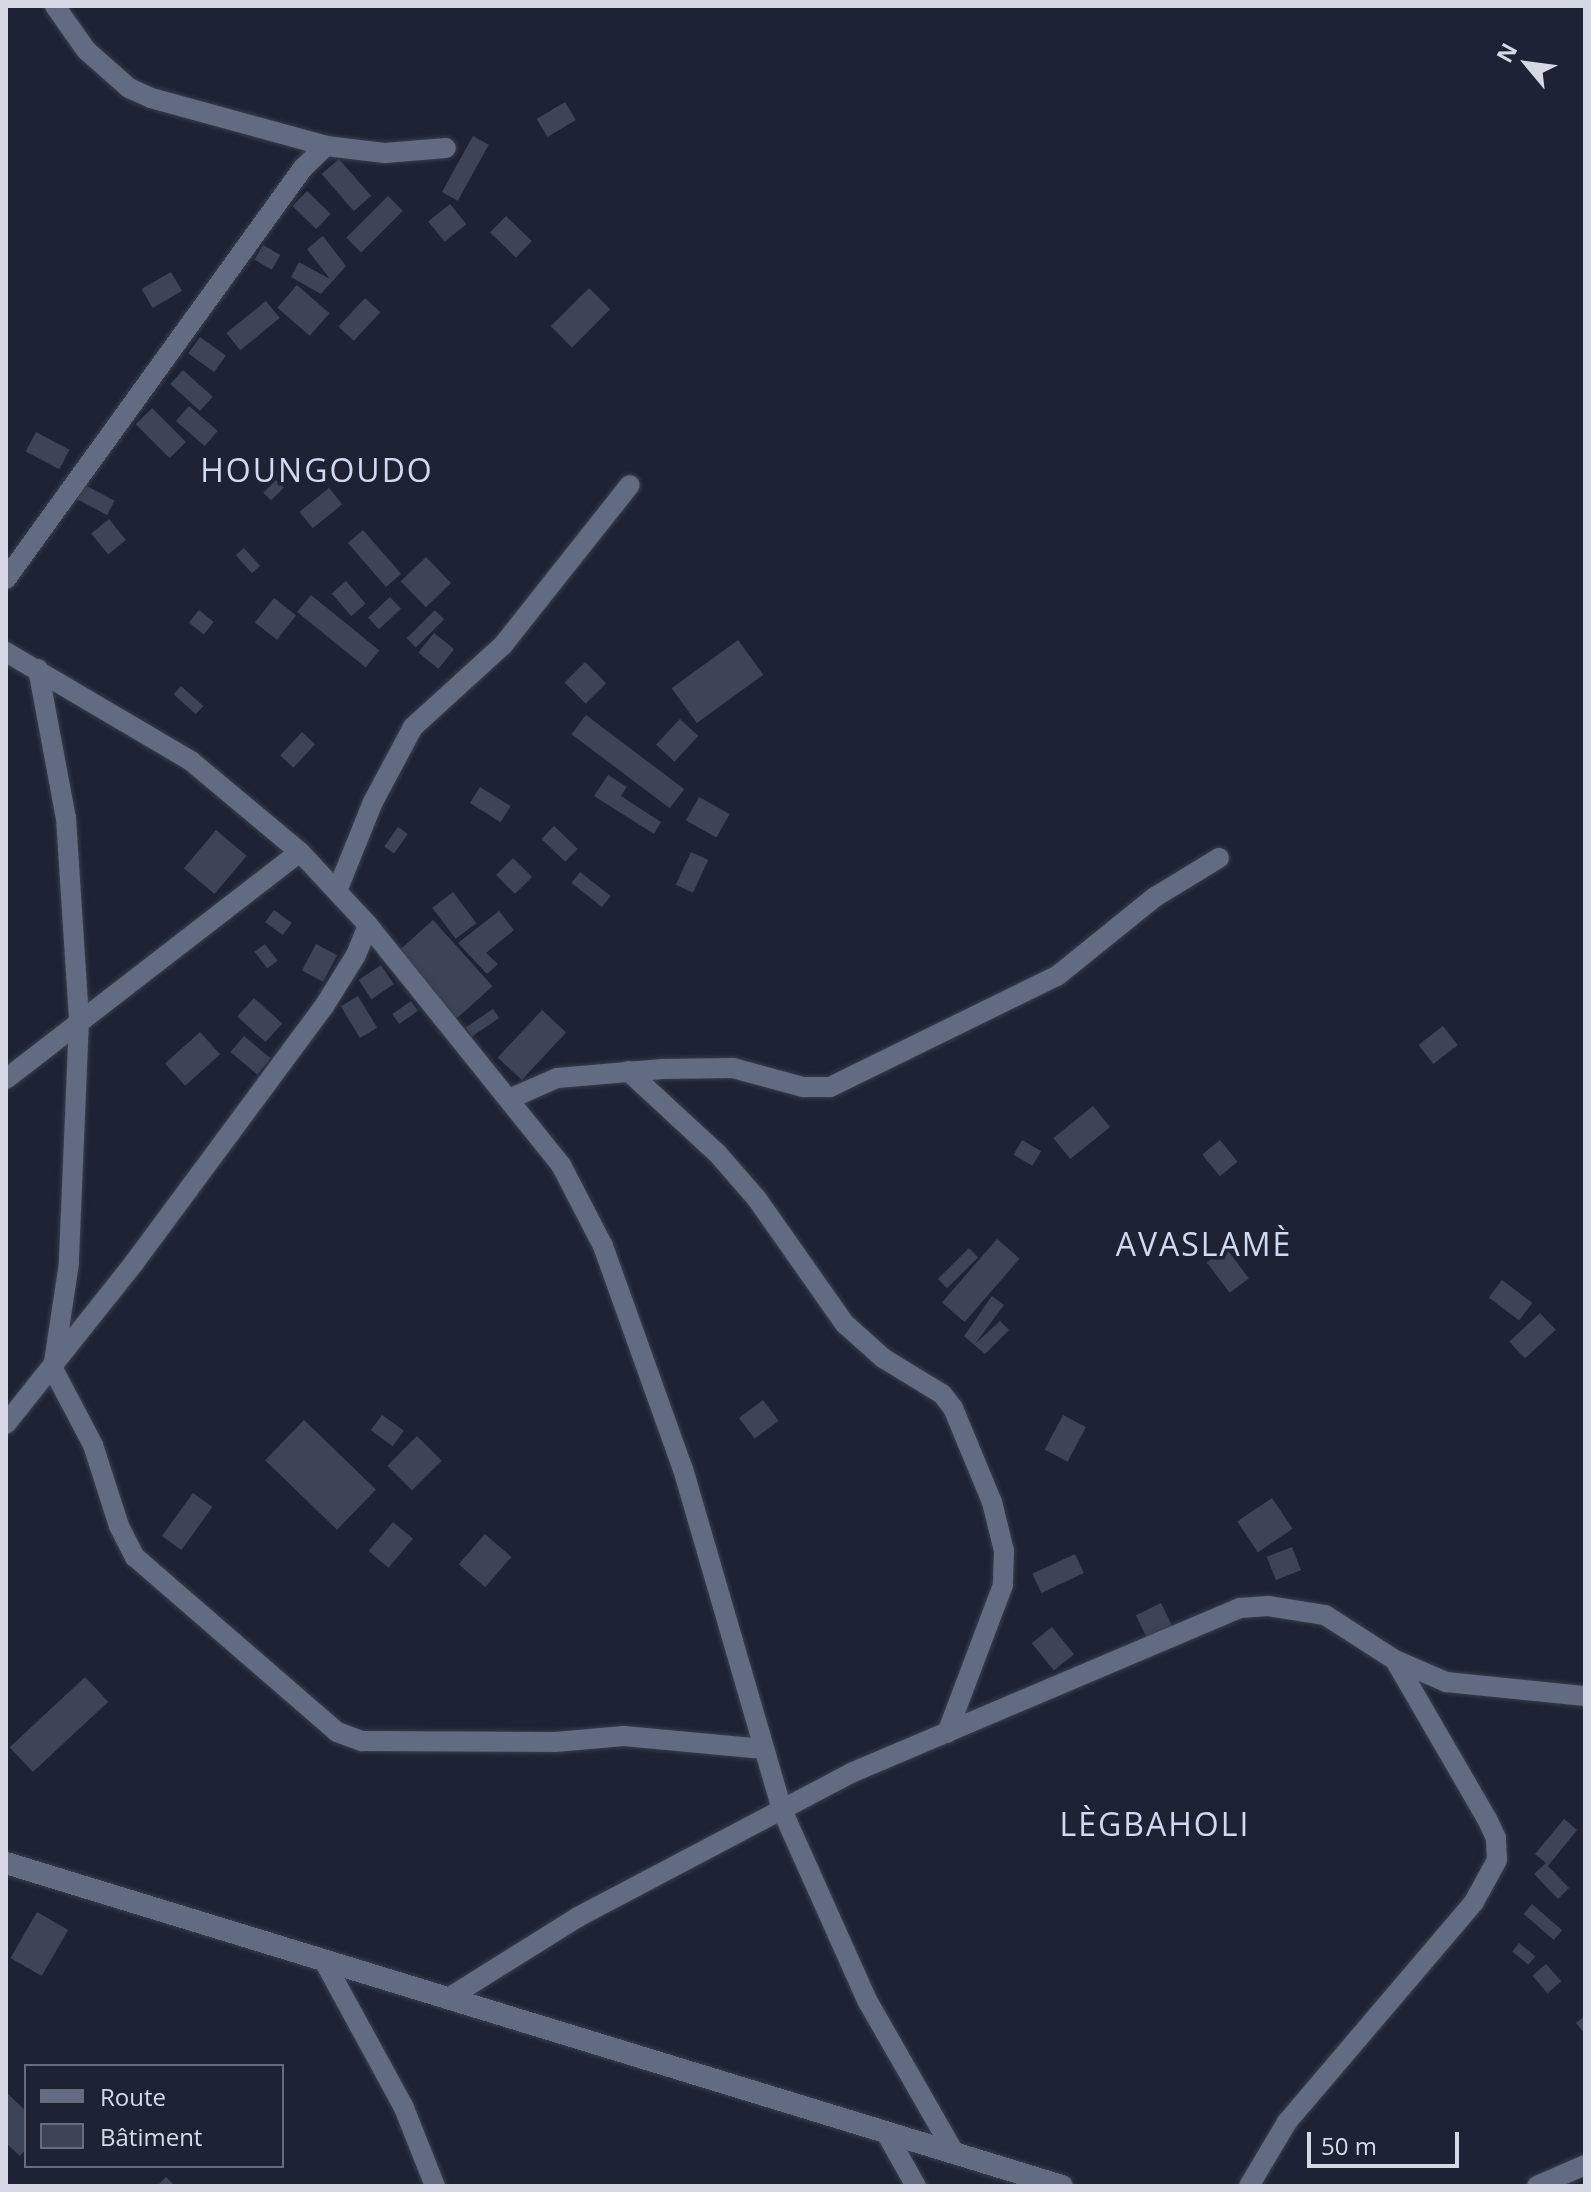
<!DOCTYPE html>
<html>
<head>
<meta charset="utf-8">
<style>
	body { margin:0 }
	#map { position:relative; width:1591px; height:2192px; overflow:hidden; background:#1d2335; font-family:"Open Sans",sans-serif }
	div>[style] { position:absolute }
	.building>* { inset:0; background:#3e4458; transform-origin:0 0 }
	.roads { filter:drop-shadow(0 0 2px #393d4c) drop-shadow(0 0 2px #393d4c) }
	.minor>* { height:20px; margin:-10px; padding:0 10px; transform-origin:10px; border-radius:10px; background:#636b80 }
	.tertiary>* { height:22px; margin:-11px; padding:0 11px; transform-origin:11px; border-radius:11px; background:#636b80 }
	span { translate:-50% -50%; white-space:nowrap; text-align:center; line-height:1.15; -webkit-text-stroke:7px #1d2335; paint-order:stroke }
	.quarter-label { font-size:32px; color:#d1d9f1; letter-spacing:2px }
	.frame { position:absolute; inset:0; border:8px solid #d5d9e5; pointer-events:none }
	.legend { position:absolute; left:24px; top:2064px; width:260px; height:104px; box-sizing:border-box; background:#1d2335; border:2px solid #676c7b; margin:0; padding:10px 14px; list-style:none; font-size:24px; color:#d5d9e5 }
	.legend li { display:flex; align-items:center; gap:16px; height:40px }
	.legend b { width:40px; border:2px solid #676c7b }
	.north { position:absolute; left:1487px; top:24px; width:80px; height:80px; -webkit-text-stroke:6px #1d2335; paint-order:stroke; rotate:299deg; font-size:22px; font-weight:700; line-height:32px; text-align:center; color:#d5d9e5 }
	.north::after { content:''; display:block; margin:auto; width:28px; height:36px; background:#d5d9e5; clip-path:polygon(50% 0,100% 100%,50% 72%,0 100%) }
	.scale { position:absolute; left:1307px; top:2132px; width:152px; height:36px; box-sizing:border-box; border:4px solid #d5d9e5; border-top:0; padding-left:10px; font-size:24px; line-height:28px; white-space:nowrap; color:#d5d9e5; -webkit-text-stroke:6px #1d2335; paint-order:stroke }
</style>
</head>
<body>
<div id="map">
	<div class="building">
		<div style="left:565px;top:102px;width:21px;height:33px;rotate:59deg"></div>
		<div style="left:473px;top:136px;width:18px;height:64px;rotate:29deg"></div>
		<div style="left:339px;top:159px;width:49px;height:23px;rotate:49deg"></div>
		<div style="left:307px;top:191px;width:33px;height:21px;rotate:44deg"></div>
		<div style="left:388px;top:196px;width:21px;height:59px;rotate:45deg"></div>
		<div style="left:450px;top:204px;width:26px;height:28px;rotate:51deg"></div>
		<div style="left:506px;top:216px;width:36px;height:23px;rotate:44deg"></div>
		<div style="clip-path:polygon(323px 236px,346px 266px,321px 294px,291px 277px,299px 262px,330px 279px,307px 249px)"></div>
		<div style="left:263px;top:245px;width:20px;height:17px;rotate:30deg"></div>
		<div style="left:171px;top:272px;width:22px;height:34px;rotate:60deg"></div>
		<div style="left:297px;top:285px;width:43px;height:30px;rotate:41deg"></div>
		<div style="left:589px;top:288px;width:30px;height:54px;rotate:45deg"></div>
		<div style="left:365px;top:298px;width:21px;height:39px;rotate:43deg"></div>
		<div style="left:266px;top:301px;width:22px;height:51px;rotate:51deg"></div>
		<div style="left:200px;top:337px;width:32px;height:20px;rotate:36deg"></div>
		<div style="left:183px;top:370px;width:40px;height:19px;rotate:42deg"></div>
		<div style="left:189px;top:406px;width:38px;height:20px;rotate:41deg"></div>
		<div style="left:152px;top:408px;width:48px;height:23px;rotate:45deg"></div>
		<div style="left:36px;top:432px;width:38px;height:22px;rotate:28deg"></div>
		<div style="left:276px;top:480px;width:11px;height:18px;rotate:45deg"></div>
		<div style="left:81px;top:483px;width:38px;height:16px;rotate:28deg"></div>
		<div style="left:329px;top:488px;width:21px;height:38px;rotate:51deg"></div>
		<div style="left:109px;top:519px;width:27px;height:23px;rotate:51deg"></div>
		<div style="left:363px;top:530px;width:58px;height:20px;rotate:49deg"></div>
		<div style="left:244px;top:548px;width:24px;height:11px;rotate:48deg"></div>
		<div style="left:426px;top:557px;width:36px;height:35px;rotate:46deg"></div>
		<div style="left:346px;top:581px;width:30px;height:19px;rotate:49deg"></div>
		<div style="left:311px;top:595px;width:88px;height:22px;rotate:39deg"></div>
		<div style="left:390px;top:597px;width:16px;height:30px;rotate:47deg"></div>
		<div style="left:274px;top:598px;width:28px;height:31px;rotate:38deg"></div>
		<div style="left:199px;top:610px;width:19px;height:16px;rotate:39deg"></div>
		<div style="left:435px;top:610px;width:13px;height:40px;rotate:45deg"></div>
		<div style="left:434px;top:633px;width:26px;height:25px;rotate:39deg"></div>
		<div style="left:738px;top:640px;width:43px;height:82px;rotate:54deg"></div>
		<div style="left:585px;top:662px;width:30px;height:29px;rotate:45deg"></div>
		<div style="left:181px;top:686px;width:30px;height:11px;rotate:42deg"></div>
		<div style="left:586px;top:715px;width:123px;height:24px;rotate:37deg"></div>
		<div style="left:680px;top:719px;width:25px;height:35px;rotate:43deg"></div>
		<div style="left:302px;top:732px;width:18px;height:32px;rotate:43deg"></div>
		<div style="clip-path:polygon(608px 775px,627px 787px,621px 796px,661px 822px,654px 834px,594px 796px)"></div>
		<div style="left:480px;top:787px;width:36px;height:19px;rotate:32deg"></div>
		<div style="left:699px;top:797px;width:35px;height:27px;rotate:29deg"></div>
		<div style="left:554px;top:826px;width:33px;height:18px;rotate:44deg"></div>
		<div style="left:398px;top:827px;width:12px;height:24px;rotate:35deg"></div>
		<div style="left:216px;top:830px;width:40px;height:50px;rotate:40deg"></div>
		<div style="left:691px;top:852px;width:19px;height:36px;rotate:25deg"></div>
		<div style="left:513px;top:858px;width:27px;height:24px;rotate:45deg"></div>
		<div style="left:580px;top:872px;width:39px;height:14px;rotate:38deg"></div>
		<div style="left:453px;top:892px;width:39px;height:26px;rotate:53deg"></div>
		<div style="left:274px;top:910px;width:22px;height:15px;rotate:36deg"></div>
		<div style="clip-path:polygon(499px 911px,514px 930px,486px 953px,498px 964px,487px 974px,458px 943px)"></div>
		<div style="left:433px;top:920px;width:89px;height:50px;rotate:48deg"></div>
		<div style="left:265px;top:944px;width:21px;height:13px;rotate:53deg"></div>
		<div style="left:316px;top:944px;width:24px;height:30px;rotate:28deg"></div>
		<div style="left:381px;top:965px;width:23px;height:27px;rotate:56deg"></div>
		<div style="left:358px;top:996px;width:37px;height:20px;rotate:59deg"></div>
		<div style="left:254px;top:998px;width:38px;height:25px;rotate:42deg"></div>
		<div style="left:411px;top:1001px;width:12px;height:23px;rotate:55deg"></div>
		<div style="left:493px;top:1009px;width:11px;height:33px;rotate:56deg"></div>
		<div style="left:542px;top:1010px;width:33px;height:65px;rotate:43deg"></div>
		<div style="left:1443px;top:1026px;width:24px;height:31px;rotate:52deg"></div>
		<div style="left:200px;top:1032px;width:30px;height:47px;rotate:48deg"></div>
		<div style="left:244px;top:1036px;width:35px;height:21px;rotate:40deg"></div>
		<div style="left:1093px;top:1106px;width:27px;height:51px;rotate:51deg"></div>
		<div style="left:1022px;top:1140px;width:22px;height:17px;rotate:30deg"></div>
		<div style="left:1220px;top:1140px;width:28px;height:23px;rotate:51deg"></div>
		<div style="left:997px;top:1239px;width:30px;height:84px;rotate:41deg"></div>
		<div style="left:969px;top:1248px;width:13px;height:44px;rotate:45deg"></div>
		<div style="left:1226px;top:1248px;width:38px;height:24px;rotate:53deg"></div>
		<div style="left:1502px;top:1280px;width:38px;height:22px;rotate:37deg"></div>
		<div style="clip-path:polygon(992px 1296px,1004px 1305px,975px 1344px,1000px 1321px,1009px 1330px,985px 1354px,964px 1336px)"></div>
		<div style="left:1540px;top:1313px;width:23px;height:42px;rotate:47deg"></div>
		<div style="left:763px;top:1400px;width:26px;height:30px;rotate:53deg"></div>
		<div style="left:382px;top:1415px;width:27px;height:19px;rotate:36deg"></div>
		<div style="left:1063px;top:1415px;width:26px;height:39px;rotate:28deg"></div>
		<div style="left:304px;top:1420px;width:100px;height:56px;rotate:44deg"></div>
		<div style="left:417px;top:1436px;width:35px;height:42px;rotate:45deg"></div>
		<div style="left:193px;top:1493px;width:24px;height:53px;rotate:36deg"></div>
		<div style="left:1272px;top:1498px;width:37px;height:42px;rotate:56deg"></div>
		<div style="left:393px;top:1522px;width:26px;height:38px;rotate:40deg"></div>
		<div style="left:485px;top:1534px;width:35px;height:40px;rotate:41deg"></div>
		<div style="left:1292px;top:1547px;width:25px;height:27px;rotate:69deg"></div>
		<div style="left:1075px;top:1554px;width:21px;height:47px;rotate:65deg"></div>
		<div style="left:1161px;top:1603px;width:28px;height:28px;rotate:64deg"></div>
		<div style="left:1052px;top:1627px;width:35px;height:26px;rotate:51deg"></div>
		<div style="left:85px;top:1677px;width:34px;height:103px;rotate:47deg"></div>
		<div style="clip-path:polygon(1564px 1819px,1577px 1830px,1548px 1866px,1569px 1888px,1558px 1899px,1534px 1874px,1546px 1863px,1535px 1854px)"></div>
		<div style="left:1532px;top:1904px;width:40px;height:13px;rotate:41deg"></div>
		<div style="left:37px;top:1912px;width:36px;height:53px;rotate:30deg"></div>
		<div style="left:1519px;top:1943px;width:21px;height:11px;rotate:39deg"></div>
		<div style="left:1546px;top:1964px;width:23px;height:18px;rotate:49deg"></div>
		<div style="clip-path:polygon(1585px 2016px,1585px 2034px,1576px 2023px)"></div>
		<div style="clip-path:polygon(6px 2092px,26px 2111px,26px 2149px,20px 2156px,6px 2143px)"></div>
		<div style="clip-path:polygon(166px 2177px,175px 2186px,157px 2186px)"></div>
	</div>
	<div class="roads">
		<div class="minor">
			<div style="left:55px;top:6px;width:54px;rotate:54.8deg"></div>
			<div style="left:86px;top:50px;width:57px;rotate:41.5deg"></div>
			<div style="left:129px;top:88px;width:24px;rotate:24deg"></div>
			<div style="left:151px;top:98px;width:181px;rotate:15.3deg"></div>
			<div style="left:326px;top:146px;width:59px;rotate:6.8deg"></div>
			<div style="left:385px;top:153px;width:61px;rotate:-4.7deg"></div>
			<div style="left:6px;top:579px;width:507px;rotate:-54.15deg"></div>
			<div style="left:303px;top:168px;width:32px;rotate:-44deg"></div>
			<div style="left:6px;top:652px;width:215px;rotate:30.5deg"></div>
			<div style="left:191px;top:761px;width:142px;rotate:39.9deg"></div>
			<div style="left:300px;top:852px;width:100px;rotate:47deg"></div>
			<div style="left:368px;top:925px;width:308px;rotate:51.2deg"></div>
			<div style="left:561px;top:1165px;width:91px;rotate:62.6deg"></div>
			<div style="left:603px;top:1246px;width:237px;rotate:70.3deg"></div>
			<div style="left:683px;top:1469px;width:355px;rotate:73.8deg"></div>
			<div style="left:782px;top:1810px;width:210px;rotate:65.9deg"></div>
			<div style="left:868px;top:2002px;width:175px;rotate:60.2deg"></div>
			<div style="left:38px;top:669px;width:152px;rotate:79.4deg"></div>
			<div style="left:66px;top:818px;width:202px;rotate:86.3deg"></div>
			<div style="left:79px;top:1020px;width:243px;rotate:92.4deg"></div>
			<div style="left:69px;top:1263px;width:107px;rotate:98.6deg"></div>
			<div style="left:53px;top:1369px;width:86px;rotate:62.2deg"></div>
			<div style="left:93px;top:1445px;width:85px;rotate:72.2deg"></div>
			<div style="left:119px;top:1526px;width:35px;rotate:63deg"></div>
			<div style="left:135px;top:1557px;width:267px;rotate:40.9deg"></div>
			<div style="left:337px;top:1732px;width:27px;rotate:20deg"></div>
			<div style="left:362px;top:1741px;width:193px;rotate:0.3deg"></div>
			<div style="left:555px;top:1742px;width:69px;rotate:-5deg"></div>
			<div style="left:624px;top:1736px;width:140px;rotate:5.3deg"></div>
			<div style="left:337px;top:891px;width:96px;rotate:-68deg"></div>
			<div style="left:373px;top:802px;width:85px;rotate:-61.9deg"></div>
			<div style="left:413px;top:727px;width:122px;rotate:-42.3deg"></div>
			<div style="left:503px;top:645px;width:204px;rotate:-51.6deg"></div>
			<div style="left:628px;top:1071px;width:121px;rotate:42.7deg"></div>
			<div style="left:717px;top:1153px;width:61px;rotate:49deg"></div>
			<div style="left:757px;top:1199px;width:153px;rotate:54.9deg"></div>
			<div style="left:845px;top:1324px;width:51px;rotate:41.8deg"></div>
			<div style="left:883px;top:1358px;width:69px;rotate:31.4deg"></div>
			<div style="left:942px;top:1394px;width:18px;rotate:52deg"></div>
			<div style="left:953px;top:1408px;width:102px;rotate:67.5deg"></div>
			<div style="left:992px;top:1502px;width:50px;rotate:76.2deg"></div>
			<div style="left:1004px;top:1551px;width:34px;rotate:92deg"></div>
			<div style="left:1003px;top:1585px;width:158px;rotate:110.7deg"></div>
			<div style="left:6px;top:1079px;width:371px;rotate:-37.7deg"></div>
			<div style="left:509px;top:1099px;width:52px;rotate:-23.6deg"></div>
			<div style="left:557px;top:1078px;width:106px;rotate:-4.9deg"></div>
			<div style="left:663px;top:1069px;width:70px;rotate:-0.8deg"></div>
			<div style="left:733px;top:1068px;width:73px;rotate:15.2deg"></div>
			<div style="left:803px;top:1087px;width:27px"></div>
			<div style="left:830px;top:1087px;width:253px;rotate:-26.1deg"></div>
			<div style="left:1057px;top:976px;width:126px;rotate:-38.9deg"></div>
			<div style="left:1155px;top:897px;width:75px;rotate:-31.4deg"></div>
			<div style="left:6px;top:1424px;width:206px;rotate:-51.5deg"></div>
			<div style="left:134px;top:1263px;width:317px;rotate:-53.5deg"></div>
			<div style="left:323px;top:1008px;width:62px;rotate:-58.1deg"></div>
			<div style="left:356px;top:955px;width:32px;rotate:-68deg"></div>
			<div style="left:324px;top:1961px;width:167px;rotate:61.4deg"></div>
			<div style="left:404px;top:2108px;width:84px;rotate:68.3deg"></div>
			<div style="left:447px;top:1999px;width:155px;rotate:-32deg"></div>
			<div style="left:578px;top:1917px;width:309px;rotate:-27.8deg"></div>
			<div style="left:851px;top:1773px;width:423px;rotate:-23deg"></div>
			<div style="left:1240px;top:1608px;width:28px;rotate:-4deg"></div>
			<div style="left:1268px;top:1606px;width:58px;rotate:9deg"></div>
			<div style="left:1325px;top:1615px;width:83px;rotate:32.7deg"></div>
			<div style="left:1395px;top:1660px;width:56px;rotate:23.3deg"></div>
			<div style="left:1446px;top:1682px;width:140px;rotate:5.8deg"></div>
			<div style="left:886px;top:2133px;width:61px;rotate:60.5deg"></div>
			<div style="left:1249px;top:2186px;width:74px;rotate:-59.3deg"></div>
			<div style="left:1287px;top:2122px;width:289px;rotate:-49.6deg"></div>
			<div style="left:1474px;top:1902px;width:48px;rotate:-61.3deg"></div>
			<div style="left:1497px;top:1860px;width:22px;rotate:-93deg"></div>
			<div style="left:1496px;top:1838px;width:21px;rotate:-115deg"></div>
			<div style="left:1487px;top:1819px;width:184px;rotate:-120.1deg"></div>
			<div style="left:1537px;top:2186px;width:52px;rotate:-23.6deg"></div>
		</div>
		<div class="tertiary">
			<div style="left:6px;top:1863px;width:1104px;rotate:17.01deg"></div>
		</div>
	</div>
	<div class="quarter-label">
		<span style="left:317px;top:470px">HOUNGOUDO</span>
		<span style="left:1204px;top:1244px">AVASLAMÈ</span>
		<span style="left:1155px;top:1824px">LÈGBAHOLI</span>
	</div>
	<div class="frame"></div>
	<ul class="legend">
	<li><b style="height:10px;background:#636b80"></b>Route</li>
	<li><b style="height:22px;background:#3e4458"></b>Bâtiment</li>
	</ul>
	<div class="north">N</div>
	<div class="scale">50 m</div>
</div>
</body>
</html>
